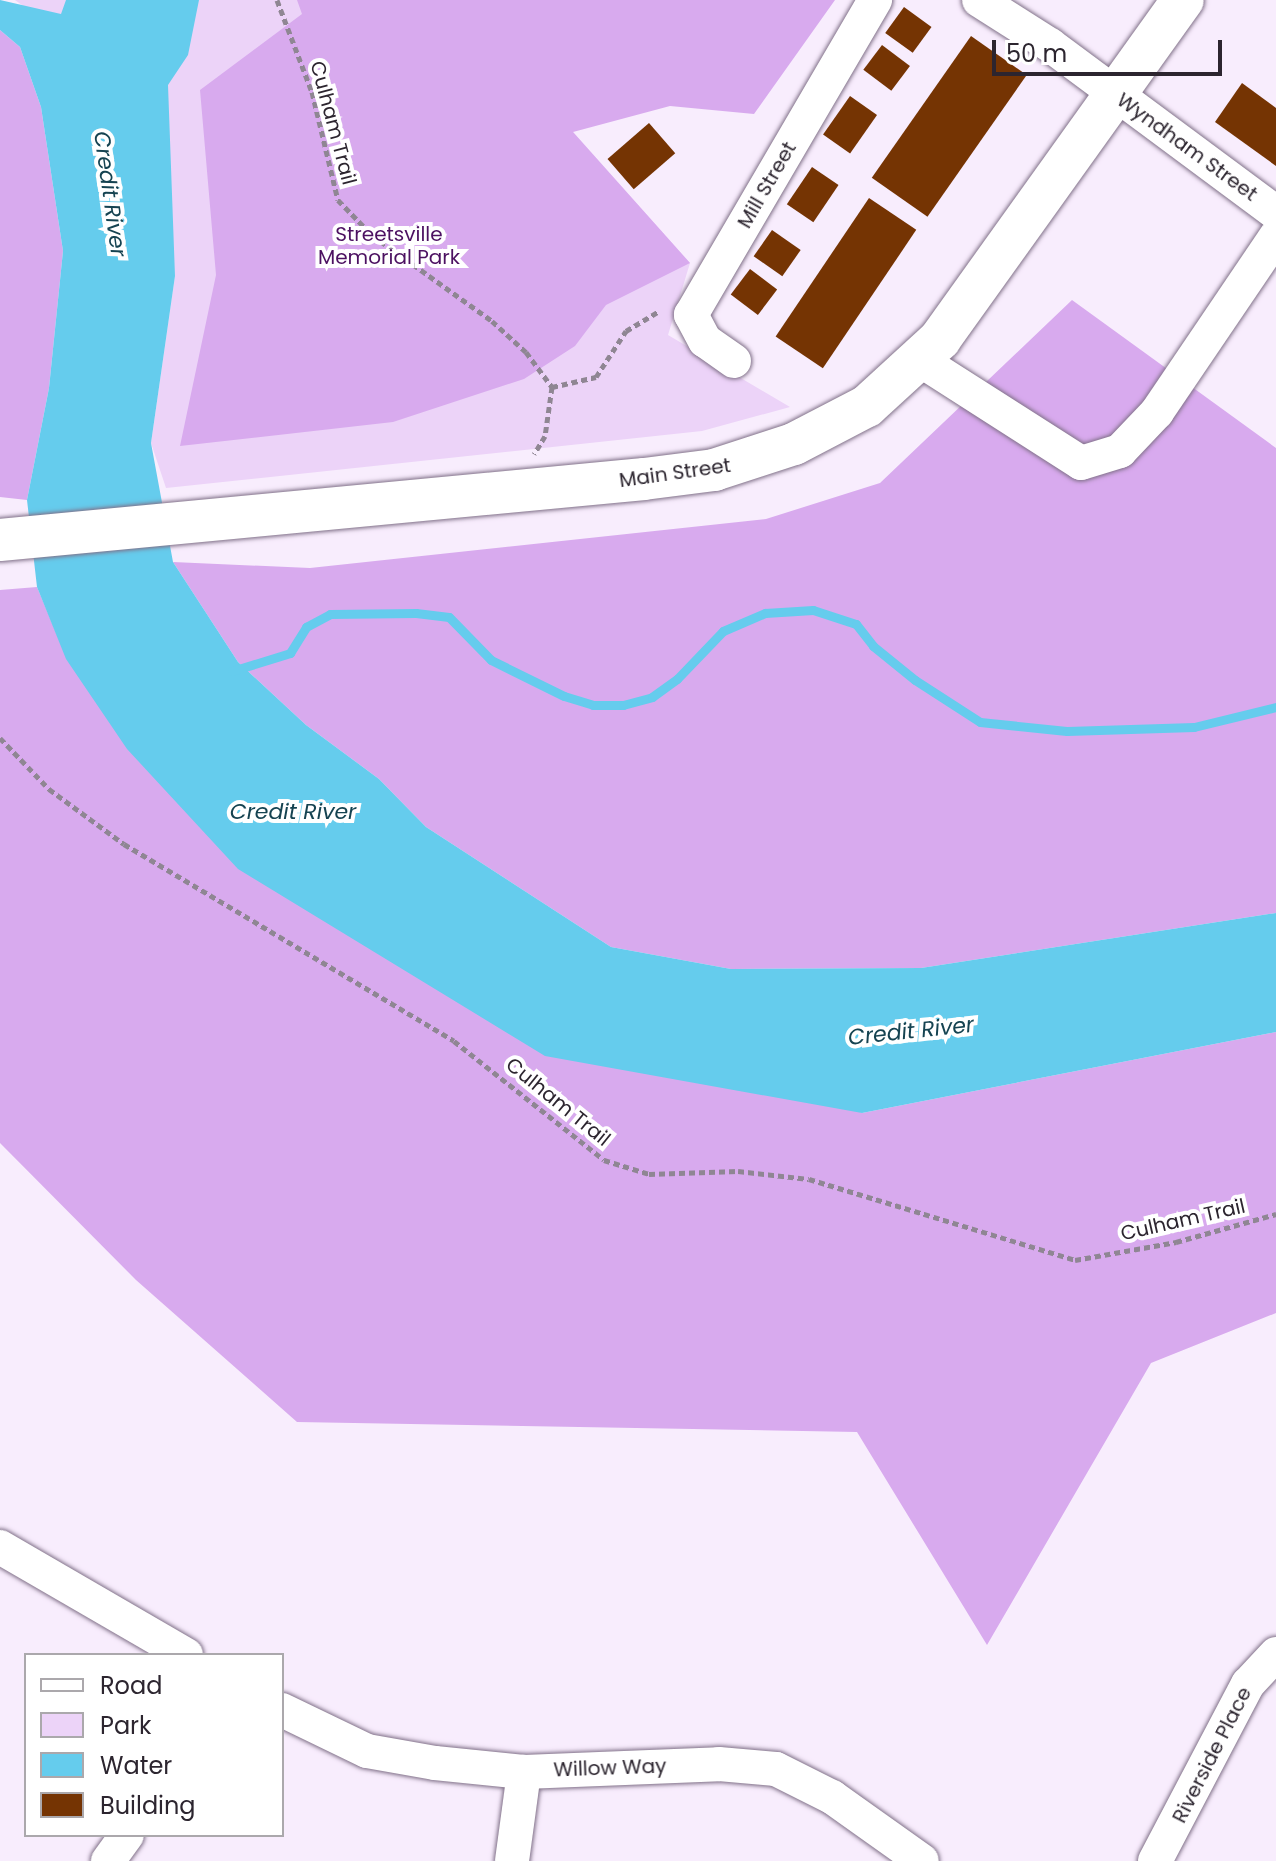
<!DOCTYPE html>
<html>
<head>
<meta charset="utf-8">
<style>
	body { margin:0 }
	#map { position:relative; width:1276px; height:1861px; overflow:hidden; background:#f8edfd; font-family:Poppins,sans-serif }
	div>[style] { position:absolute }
	.green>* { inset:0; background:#ecd3f8 }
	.forest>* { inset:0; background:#d8aaee }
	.water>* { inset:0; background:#65cced }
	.stream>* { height:9px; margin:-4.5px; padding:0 4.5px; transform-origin:4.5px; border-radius:4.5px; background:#65cced }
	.building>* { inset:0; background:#753403; transform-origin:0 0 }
	.path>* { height:5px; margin-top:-2.5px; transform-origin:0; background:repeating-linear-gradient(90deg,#8f8693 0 6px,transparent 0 10px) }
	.roads { filter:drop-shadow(0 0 2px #817189) drop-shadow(0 0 2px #817189) }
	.minor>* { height:34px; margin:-17px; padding:0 17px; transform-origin:17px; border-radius:17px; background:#fff }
	.tertiary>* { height:42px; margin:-21px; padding:0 21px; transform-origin:21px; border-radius:21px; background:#fff }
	span { translate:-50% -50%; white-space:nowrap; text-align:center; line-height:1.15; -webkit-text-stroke:8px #fff; paint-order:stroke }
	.street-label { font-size:20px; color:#2c252f }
	.park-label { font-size:20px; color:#4c1161 }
	.water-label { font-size:22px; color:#154351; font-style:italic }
	.legend { position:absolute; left:24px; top:1653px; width:260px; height:184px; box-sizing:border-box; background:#fff; border:2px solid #aba8ac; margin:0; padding:10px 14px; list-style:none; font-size:24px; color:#2c252f }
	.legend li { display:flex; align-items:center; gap:16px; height:40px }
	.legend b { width:40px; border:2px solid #aba8ac }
	.scale { position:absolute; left:992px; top:40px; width:230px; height:36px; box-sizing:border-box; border:4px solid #2c252f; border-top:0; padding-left:10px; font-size:24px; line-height:28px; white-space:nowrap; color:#2c252f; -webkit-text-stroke:6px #fff; paint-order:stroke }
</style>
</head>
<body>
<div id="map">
	<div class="green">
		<div style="clip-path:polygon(15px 0,586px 0,573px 132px,690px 263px,668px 335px,790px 407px,702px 431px,166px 488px,151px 443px,175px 276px,26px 8px)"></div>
	</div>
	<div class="forest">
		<div style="clip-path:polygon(297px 0,835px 0,754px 114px,670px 106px,573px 132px,690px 263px,606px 305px,575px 346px,524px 379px,393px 422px,180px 446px,216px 275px,200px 90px,302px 14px)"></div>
		<div style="clip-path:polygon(0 30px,20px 47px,41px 107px,63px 251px,49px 388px,27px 500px,0 497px)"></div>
		<div style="clip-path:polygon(1072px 300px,1276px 448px,1276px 913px,921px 968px,731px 969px,611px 947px,426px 827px,379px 779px,306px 725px,238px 662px,173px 562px,310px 568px,766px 519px,880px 483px)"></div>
		<div style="clip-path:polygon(37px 587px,67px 659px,862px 1113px,1276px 1032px,1276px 1313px,1151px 1363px,987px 1645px,857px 1432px,297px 1422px,136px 1280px,0 1143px,0 590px)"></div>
	</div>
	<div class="water">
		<div style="clip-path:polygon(0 0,61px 14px,66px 0,199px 0,188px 55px,168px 85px,175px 276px,151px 443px,173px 562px,238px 662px,306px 725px,379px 779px,426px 827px,611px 947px,731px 969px,921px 968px,1276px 913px,1276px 1032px,862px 1113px,545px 1056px,238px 869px,127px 749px,66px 659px,37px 587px,27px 500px,49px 388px,63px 251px,41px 107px,20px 47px,0 30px)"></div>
	</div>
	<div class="stream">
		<div style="left:232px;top:671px;width:61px;rotate:-17.2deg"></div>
		<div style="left:290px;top:653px;width:31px;rotate:-58deg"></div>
		<div style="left:306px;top:627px;width:27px;rotate:-28deg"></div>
		<div style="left:330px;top:614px;width:86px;rotate:-0.7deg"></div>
		<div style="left:416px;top:613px;width:33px;rotate:7deg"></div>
		<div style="left:449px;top:617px;width:60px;rotate:45.7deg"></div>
		<div style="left:491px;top:660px;width:81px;rotate:26.3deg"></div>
		<div style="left:564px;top:696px;width:30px;rotate:17deg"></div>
		<div style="left:593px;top:705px;width:30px"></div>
		<div style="left:623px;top:705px;width:30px;rotate:-15deg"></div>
		<div style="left:652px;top:697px;width:31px;rotate:-36deg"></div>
		<div style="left:677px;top:679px;width:66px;rotate:-46.2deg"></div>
		<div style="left:723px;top:631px;width:46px;rotate:-23.2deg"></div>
		<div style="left:765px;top:613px;width:48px;rotate:-3.6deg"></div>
		<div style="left:813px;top:610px;width:45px;rotate:18deg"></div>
		<div style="left:856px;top:624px;width:28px;rotate:52deg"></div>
		<div style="left:873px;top:646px;width:54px;rotate:39deg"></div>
		<div style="left:915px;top:680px;width:77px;rotate:32.9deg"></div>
		<div style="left:980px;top:722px;width:87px;rotate:5.9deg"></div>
		<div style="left:1067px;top:731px;width:127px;rotate:-1.8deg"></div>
		<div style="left:1194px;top:727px;width:84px;rotate:-13.7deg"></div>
	</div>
	<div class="building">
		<div style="left:904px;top:7px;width:34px;height:32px;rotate:36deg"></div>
		<div style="left:971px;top:36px;width:68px;height:173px;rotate:35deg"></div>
		<div style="left:882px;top:45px;width:35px;height:31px;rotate:37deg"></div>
		<div style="clip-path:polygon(1242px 83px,1276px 108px,1276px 166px,1215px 122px)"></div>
		<div style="left:850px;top:96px;width:33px;height:47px;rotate:35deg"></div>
		<div style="left:649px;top:123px;width:40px;height:55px;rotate:49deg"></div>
		<div style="left:812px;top:167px;width:32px;height:45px;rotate:34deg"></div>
		<div style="left:869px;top:198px;width:57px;height:167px;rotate:34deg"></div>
		<div style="left:772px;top:230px;width:35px;height:32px;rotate:35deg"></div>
		<div style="left:750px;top:269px;width:34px;height:32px;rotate:37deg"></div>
	</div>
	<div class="path">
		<div style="left:277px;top:0;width:98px;rotate:69.2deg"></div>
		<div style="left:312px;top:92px;width:111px;rotate:76.5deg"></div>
		<div style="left:338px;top:200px;width:49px;rotate:45.8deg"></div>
		<div style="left:372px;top:235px;width:148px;rotate:35.6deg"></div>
		<div style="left:492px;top:321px;width:46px;rotate:42.4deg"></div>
		<div style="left:526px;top:352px;width:44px;rotate:53.4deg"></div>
		<div style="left:552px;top:387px;width:49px;rotate:98.1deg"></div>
		<div style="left:545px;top:436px;width:21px;rotate:121deg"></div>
		<div style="left:552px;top:387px;width:45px;rotate:-12.8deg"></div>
		<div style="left:596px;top:377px;width:55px;rotate:-56.9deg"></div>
		<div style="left:626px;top:331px;width:39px;rotate:-31deg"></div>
		<div style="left:0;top:738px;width:71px;rotate:46.1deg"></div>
		<div style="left:49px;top:789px;width:93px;rotate:36.3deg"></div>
		<div style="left:124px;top:844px;width:384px;rotate:30.8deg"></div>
		<div style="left:454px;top:1041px;width:191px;rotate:38.4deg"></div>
		<div style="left:604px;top:1160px;width:47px;rotate:17.3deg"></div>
		<div style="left:649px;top:1174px;width:89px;rotate:-1.9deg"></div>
		<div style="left:738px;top:1171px;width:71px;rotate:6.4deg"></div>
		<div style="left:809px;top:1179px;width:278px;rotate:16.9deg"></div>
		<div style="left:1075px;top:1260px;width:103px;rotate:-10.1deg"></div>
		<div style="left:1176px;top:1242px;width:104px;rotate:-15.6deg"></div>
	</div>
	<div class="roads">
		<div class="minor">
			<div style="left:979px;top:0;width:84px;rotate:32.4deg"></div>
			<div style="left:1050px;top:45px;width:282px;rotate:36.6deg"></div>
			<div style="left:920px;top:360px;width:191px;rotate:32.6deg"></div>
			<div style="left:1081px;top:463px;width:41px;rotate:-17.1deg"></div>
			<div style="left:1120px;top:451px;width:54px;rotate:-46.5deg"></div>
			<div style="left:1157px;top:412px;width:212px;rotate:-55.9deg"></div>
			<div style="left:734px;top:361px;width:35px;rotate:-145deg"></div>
			<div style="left:705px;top:341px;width:30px;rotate:-118deg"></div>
			<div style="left:691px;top:315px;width:365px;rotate:-59.7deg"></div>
			<div style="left:0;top:1547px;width:215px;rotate:30.1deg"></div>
			<div style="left:282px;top:1710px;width:94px;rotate:25.8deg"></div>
			<div style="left:367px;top:1751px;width:69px;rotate:10deg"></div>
			<div style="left:435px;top:1763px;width:89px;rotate:5.8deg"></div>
			<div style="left:524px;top:1772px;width:195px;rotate:-2.3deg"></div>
			<div style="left:719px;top:1764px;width:57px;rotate:5deg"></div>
			<div style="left:776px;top:1769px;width:63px;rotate:26.6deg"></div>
			<div style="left:832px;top:1797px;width:110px;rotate:35.4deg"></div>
			<div style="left:108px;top:1861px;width:32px;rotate:-54deg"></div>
			<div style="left:512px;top:1861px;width:90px;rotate:-82.3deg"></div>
			<div style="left:1155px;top:1861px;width:200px;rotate:-62.3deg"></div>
			<div style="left:1248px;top:1684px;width:41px;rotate:-47deg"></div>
		</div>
		<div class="tertiary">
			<div style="left:0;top:540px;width:647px;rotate:-5.41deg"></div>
			<div style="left:644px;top:479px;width:71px;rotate:-7.3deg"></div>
			<div style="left:714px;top:470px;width:84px;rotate:-18deg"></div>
			<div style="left:794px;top:444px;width:82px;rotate:-27.5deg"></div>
			<div style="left:867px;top:406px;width:99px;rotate:-42.5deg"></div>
			<div style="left:940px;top:339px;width:417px;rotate:-54.4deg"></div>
		</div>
	</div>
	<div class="street-label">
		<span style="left:333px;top:123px;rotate:75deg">Culham Trail</span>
		<span style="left:1187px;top:147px;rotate:36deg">Wyndham Street</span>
		<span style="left:767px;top:185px;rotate:-60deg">Mill Street</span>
		<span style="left:675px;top:473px;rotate:-8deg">Main Street</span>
		<span style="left:558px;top:1102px;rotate:39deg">Culham Trail</span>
		<span style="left:1183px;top:1220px;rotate:-13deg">Culham Trail</span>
		<span style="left:1212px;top:1755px;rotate:-63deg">Riverside Place</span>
		<span style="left:610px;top:1768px;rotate:-2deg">Willow Way</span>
	</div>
	<div class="park-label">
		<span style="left:389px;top:246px">Streetsville<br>Memorial Park</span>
	</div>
	<div class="water-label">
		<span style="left:110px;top:194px;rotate:82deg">Credit River</span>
		<span style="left:293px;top:812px">Credit River</span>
		<span style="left:911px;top:1031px;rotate:-6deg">Credit River</span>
	</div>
	<ul class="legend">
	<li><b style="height:10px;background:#fff"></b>Road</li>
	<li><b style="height:22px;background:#ecd3f8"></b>Park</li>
	<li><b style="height:22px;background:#65cced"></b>Water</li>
	<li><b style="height:22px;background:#753403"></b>Building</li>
	</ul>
	<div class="scale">50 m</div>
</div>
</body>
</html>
